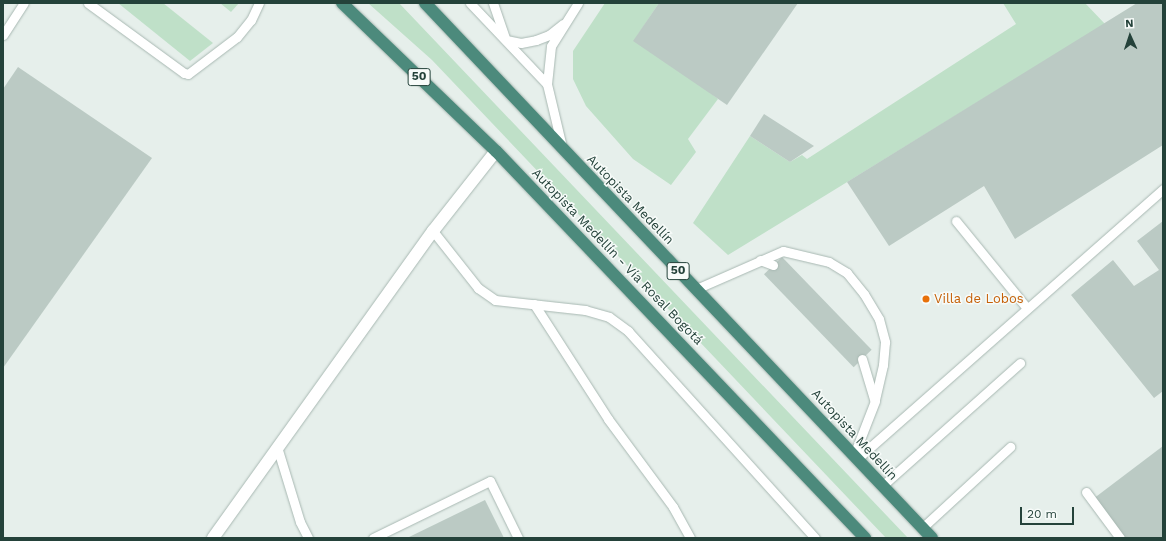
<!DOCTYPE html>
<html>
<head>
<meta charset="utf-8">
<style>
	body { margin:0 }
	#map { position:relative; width:1166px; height:541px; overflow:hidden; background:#e6efeb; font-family:"Work Sans",sans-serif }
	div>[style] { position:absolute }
	.green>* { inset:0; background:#bfe0c8 }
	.building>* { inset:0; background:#bbcac4; transform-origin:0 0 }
	.roads { filter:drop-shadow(0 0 1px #a8b8b2) drop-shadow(0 0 1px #a8b8b2) }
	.service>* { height:9px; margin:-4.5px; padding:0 4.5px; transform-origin:4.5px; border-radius:4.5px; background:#fff }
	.minor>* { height:12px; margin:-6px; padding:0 6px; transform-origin:6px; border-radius:6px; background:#fff }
	.trunk>* { height:12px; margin:-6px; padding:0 6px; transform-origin:6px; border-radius:6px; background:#4c8a7c }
	.dots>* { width:11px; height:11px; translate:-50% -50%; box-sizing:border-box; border:2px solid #f7fbf9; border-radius:50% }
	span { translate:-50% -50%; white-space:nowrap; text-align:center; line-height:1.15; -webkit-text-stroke:3px #f7fbf9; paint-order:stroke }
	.shield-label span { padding:1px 3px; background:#f7fbf9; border:1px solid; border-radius:3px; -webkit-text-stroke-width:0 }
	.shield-label { font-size:12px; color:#24423a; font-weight:700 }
	.street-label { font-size:13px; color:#24423a }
	.food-label { font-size:13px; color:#c56008 }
	.left { translate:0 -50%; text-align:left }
	.frame { position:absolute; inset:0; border:4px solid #24423a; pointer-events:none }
	.north { position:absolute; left:1110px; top:16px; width:40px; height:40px; -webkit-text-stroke:3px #f7fbf9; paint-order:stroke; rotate:357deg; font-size:11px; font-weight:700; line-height:16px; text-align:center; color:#24423a }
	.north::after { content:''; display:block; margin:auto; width:14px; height:18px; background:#24423a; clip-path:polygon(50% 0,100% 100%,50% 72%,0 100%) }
	.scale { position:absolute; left:1020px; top:507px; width:54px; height:18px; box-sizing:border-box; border:2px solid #24423a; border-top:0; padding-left:5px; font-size:12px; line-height:14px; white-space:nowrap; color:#24423a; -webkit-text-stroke:3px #f7fbf9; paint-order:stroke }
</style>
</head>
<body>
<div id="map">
	<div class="green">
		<div style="clip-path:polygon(118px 3px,163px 3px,213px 43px,190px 61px)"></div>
		<div style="clip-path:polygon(220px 3px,239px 3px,231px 12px)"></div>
		<div style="clip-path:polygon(368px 3px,399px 3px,908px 538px,886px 538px,432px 60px)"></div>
		<div style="clip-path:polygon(605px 3px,659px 3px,637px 36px,718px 99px,688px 139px,696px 152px,671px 185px,633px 159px,586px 106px,573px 79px,573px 51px)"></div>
		<div style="clip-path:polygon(1003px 3px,1085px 3px,1105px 24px,728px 255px,693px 223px,750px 136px,790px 162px,802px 155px,807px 159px,1016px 24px)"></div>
	</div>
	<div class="building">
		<div style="clip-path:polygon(659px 3px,798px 3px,727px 105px,633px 41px)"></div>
		<div style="clip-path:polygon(1137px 3px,1163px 3px,1163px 145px,1015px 239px,984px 186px,889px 246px,847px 182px)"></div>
		<div style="clip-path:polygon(18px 67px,152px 158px,3px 368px,3px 89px)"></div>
		<div style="clip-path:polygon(764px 114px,814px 146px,790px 162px,750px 136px)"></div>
		<div style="clip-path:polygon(1163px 221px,1163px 391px,1154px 398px,1071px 295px,1113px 260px,1134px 286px,1159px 270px,1137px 241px)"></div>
		<div style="left:782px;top:257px;width:129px;height:25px;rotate:46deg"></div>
		<div style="clip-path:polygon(1163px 446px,1163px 538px,1123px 538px,1093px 499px)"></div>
		<div style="clip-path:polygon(485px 500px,504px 538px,407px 538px)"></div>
	</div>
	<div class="roads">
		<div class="service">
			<div style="left:88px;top:3px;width:119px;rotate:36.1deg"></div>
			<div style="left:184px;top:73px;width:4px;rotate:14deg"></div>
			<div style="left:188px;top:74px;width:61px;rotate:-37.1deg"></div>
			<div style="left:237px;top:37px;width:22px;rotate:-51deg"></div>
			<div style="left:251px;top:20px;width:19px;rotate:-65deg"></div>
			<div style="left:470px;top:3px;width:112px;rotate:46.5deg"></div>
			<div style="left:547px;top:84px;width:65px;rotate:76.6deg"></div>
			<div style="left:493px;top:3px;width:39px;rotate:71deg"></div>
			<div style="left:506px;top:40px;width:15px;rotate:11deg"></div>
			<div style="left:521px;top:43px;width:15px;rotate:-11deg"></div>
			<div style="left:536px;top:40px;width:14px;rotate:-21deg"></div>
			<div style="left:549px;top:35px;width:18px;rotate:-38deg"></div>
			<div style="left:3px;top:35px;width:38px;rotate:-57deg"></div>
			<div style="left:547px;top:84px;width:38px;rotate:-84deg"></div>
			<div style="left:551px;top:46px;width:51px;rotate:-57.9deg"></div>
			<div style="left:956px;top:221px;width:112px;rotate:50.8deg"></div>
			<div style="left:433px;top:231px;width:73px;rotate:51.7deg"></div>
			<div style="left:478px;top:288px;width:21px;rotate:35deg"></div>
			<div style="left:495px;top:300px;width:91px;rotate:6.3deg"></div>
			<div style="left:585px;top:310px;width:25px;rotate:16deg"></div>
			<div style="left:609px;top:317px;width:24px;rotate:36deg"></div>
			<div style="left:628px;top:331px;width:279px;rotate:47.9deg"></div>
			<div style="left:760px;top:260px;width:14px;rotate:21deg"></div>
			<div style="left:696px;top:289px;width:95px;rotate:-23.6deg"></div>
			<div style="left:783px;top:251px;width:47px;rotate:13.4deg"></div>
			<div style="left:829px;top:262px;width:21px;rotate:31deg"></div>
			<div style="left:847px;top:273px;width:27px;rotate:51deg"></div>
			<div style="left:864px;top:294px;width:29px;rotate:59deg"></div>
			<div style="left:879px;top:319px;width:24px;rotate:75deg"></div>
			<div style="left:885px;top:342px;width:23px;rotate:95deg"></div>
			<div style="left:883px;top:365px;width:37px;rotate:103deg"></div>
			<div style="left:875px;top:401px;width:58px;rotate:111.3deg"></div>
			<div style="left:534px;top:304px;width:137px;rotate:57.2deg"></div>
			<div style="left:608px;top:419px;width:109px;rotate:53.5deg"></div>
			<div style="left:673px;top:507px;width:35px;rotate:61deg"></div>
			<div style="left:862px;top:359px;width:42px;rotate:73.3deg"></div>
			<div style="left:278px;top:450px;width:75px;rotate:73deg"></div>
			<div style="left:300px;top:522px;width:18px;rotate:63deg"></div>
			<div style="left:858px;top:458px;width:407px;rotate:-41.4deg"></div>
			<div style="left:882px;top:486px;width:185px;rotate:-41.7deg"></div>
			<div style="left:1086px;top:492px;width:57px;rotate:53.5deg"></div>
			<div style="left:922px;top:528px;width:120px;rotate:-42.6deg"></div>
			<div style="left:373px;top:538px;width:130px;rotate:-26deg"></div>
			<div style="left:490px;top:481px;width:64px;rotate:63.8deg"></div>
		</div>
		<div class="minor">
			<div style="left:213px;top:538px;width:378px;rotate:-54.4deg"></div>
			<div style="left:433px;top:231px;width:102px;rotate:-51.8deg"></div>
		</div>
		<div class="trunk">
			<div style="left:342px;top:3px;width:214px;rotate:43.9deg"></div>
			<div style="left:496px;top:151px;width:535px;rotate:46.36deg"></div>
			<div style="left:425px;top:3px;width:737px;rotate:46.54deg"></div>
		</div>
	</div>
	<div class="dots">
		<div style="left:926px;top:299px;background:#e8710a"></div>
	</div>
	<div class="shield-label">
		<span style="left:419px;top:77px">50</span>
		<span style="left:678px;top:271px">50</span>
	</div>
	<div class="street-label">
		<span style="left:630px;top:200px;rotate:46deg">Autopista Medellín</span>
		<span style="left:617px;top:257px;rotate:46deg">Autopista Medellín - Vía Rosal Bogotá</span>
		<span style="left:854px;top:435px;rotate:47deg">Autopista Medellín</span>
	</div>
	<div class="food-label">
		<span class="left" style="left:934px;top:299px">Villa de Lobos</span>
	</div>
	<div class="frame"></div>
	<div class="north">N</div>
	<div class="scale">20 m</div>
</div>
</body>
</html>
